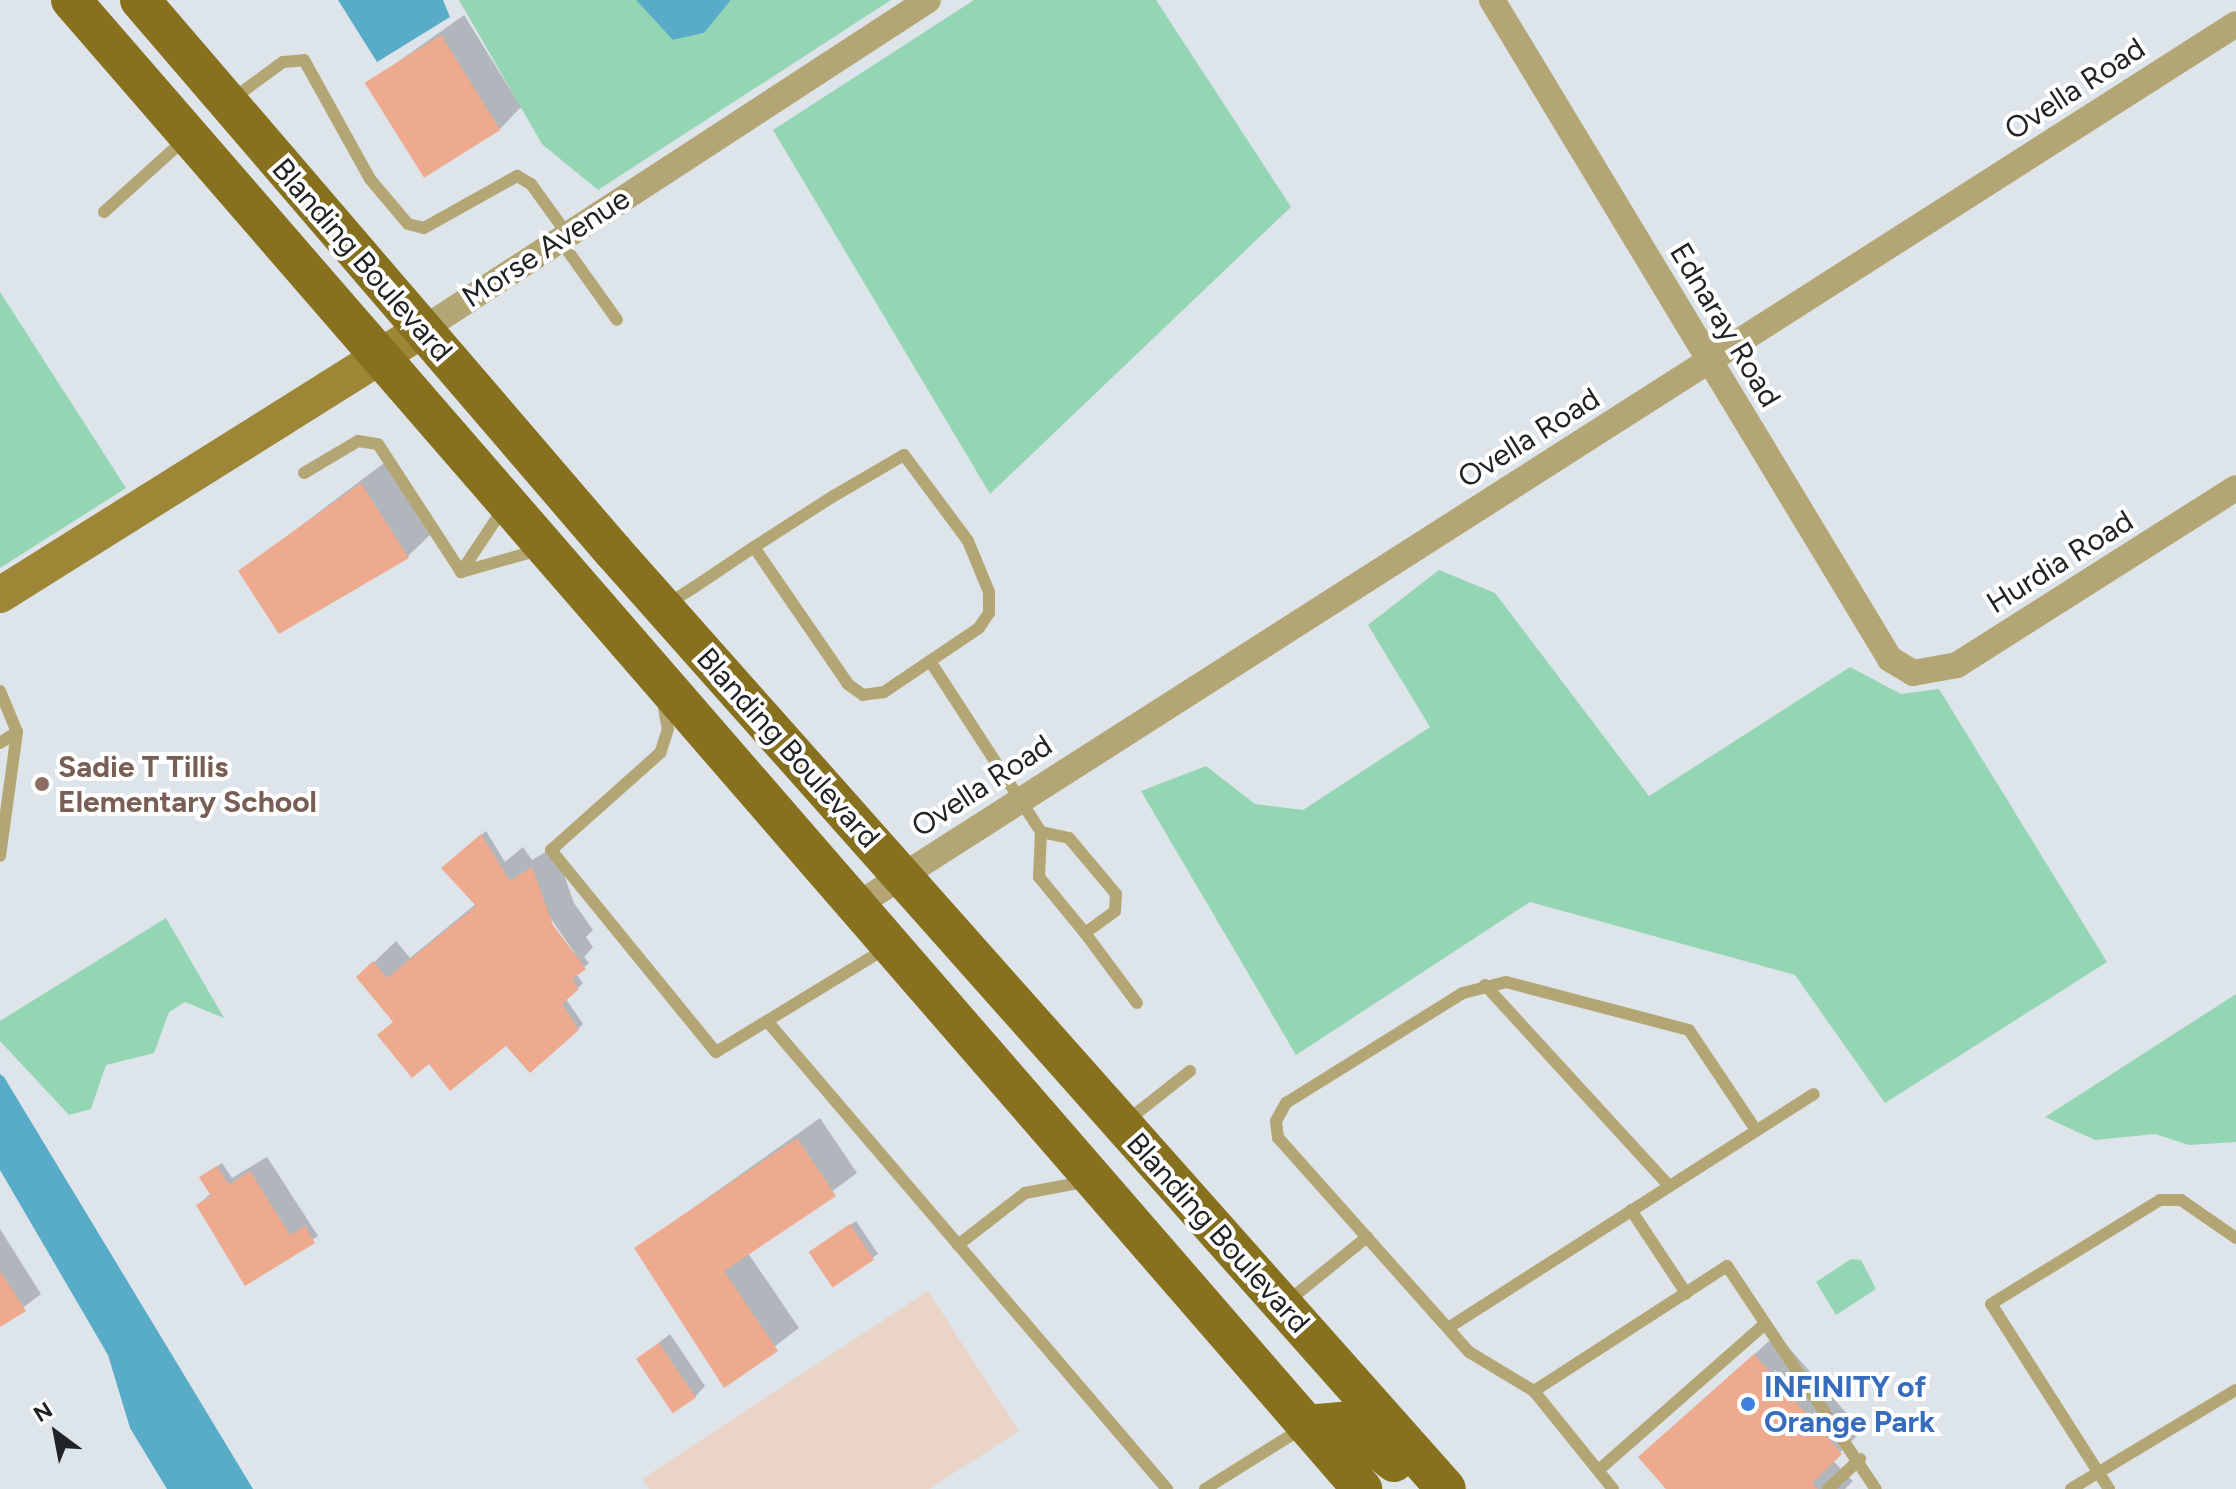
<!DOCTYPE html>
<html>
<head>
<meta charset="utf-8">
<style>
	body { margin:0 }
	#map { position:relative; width:2236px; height:1489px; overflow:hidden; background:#dde4ea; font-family:Figtree,sans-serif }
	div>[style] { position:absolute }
	.industrial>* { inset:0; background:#ead4c8 }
	.green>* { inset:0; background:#94d5b4 }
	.water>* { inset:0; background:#59acc7 }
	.shadow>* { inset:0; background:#0003 }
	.building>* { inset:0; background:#eeaa8e; transform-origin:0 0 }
	.lane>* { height:12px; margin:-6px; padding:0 6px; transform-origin:6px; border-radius:6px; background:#b4a575 }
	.street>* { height:26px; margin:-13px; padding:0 13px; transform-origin:13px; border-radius:13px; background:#b4a575 }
	.secondary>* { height:36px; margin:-18px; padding:0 18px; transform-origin:18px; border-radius:18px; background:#9e8637 }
	.primary>* { height:40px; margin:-20px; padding:0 20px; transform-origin:20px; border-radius:20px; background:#88711e }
	.dots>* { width:22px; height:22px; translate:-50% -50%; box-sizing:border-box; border:4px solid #fff; border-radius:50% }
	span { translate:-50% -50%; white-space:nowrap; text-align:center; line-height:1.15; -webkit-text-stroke:8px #fff; paint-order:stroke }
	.street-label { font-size:30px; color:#212426 }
	.education-label { font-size:30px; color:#785e54; font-weight:700 }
	.left { translate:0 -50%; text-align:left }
	.shop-label { font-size:30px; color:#366cbe; font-weight:700 }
	.north { position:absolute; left:16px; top:1393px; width:80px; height:80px; -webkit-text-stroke:6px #fff; paint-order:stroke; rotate:328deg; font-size:22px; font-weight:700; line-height:32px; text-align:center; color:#212426 }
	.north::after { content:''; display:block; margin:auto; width:28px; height:36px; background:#212426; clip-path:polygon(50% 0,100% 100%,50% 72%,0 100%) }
</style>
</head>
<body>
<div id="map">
	<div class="industrial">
		<div style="clip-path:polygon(928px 1291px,1019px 1431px,929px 1489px,649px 1489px,642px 1479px)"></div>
	</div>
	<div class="green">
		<div style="clip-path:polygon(459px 0,636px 0,674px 40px,704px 33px,731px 0,891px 0,598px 190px,542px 144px)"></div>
		<div style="clip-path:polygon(974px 0,1156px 0,1291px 207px,990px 494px,773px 130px)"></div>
		<div style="clip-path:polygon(0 292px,126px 488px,0 568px)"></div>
		<div style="clip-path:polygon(1439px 570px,1495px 593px,1649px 796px,1850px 667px,1901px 694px,1939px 689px,2107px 962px,1885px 1103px,1795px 975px,1530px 902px,1296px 1055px,1141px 791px,1206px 766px,1255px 804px,1303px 810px,1430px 727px,1368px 625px)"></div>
		<div style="clip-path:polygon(166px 918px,224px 1018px,185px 1002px,169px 1012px,154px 1053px,106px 1065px,91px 1109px,69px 1115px,0 1041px,0 1021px)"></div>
		<div style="clip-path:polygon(2236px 994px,2236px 1142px,2189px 1145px,2155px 1134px,2095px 1140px,2045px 1117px)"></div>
		<div style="clip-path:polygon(1851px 1259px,1861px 1260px,1876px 1289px,1836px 1315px,1816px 1282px)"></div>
	</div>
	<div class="water">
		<div style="clip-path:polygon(338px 0,443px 0,450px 17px,377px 62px)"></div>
		<div style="clip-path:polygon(636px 0,731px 0,704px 33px,673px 40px)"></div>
		<div style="clip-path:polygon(0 1074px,4px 1077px,253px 1489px,167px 1489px,130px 1428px,108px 1355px,0 1170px)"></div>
	</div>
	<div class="shadow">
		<div style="clip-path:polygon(464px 15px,521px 107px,500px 129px,368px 83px)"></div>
		<div style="clip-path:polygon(384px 463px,430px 535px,408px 556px,241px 571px)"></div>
		<div style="clip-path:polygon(evenodd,486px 831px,505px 862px,523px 847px,532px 860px,554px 847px,574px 903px,593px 930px,586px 937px,593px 947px,584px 957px,589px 963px,576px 974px,583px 983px,566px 999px,583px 1024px,578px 1029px,506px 1043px,395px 1021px,359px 977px,396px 941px,410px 958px,477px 903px,449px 863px,486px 831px,549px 916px,574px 952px,574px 959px,546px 918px,549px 916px)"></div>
		<div style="clip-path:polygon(820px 1118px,857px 1173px,748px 1253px,799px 1328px,724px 1385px,637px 1248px)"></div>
		<div style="clip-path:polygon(267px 1157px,318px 1236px,246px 1283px,198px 1205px,211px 1193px,206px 1173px,222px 1163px,232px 1178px)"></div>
		<div style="clip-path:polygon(856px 1221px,878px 1254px,834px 1285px,817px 1247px)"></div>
		<div style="clip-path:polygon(0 1229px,41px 1294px,0 1325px)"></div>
		<div style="clip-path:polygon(670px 1334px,705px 1386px,695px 1397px,638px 1359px)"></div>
		<div style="clip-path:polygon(1777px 1334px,1862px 1431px,1832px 1460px,1853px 1481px,1845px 1489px,1669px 1489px,1640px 1457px)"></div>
	</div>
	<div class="building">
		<div style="left:441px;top:35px;width:112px;height:90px;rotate:58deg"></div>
		<div style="clip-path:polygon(361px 483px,409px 558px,279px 634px,238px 571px)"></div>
		<div style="clip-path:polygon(481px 834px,510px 881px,532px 867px,553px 925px,586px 969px,572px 979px,579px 989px,562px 1004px,579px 1030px,530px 1073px,506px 1046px,450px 1091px,429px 1064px,412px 1078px,377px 1035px,393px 1022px,356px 977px,373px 961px,387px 978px,476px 906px,441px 868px)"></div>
		<div style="clip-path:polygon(797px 1138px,836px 1196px,724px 1271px,778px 1351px,724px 1388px,634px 1248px)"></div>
		<div style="clip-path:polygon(217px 1166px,229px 1185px,250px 1171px,290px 1235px,305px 1226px,315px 1243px,245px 1286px,196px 1205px,211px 1196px,199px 1177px)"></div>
		<div style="left:850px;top:1224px;width:43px;height:50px;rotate:56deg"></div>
		<div style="clip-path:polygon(0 1271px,26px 1311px,0 1327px)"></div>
		<div style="left:659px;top:1343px;width:66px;height:28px;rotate:56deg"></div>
		<div style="clip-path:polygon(1754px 1354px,1842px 1454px,1812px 1483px,1818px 1489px,1666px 1489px,1638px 1457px)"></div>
	</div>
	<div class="lane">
		<div style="left:231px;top:100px;width:64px;rotate:-36.2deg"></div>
		<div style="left:283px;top:62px;width:21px;rotate:-5deg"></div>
		<div style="left:304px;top:60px;width:136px;rotate:61deg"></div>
		<div style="left:370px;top:179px;width:59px;rotate:49.8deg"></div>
		<div style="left:408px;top:224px;width:16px;rotate:14deg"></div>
		<div style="left:424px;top:228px;width:107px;rotate:-29.2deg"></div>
		<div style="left:517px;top:176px;width:16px;rotate:30deg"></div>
		<div style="left:531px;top:184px;width:62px;rotate:54.2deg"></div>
		<div style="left:104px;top:212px;width:109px;rotate:-42deg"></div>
		<div style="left:560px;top:240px;width:98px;rotate:54.5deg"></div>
		<div style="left:304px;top:473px;width:63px;rotate:-30.7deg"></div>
		<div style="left:358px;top:441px;width:20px;rotate:9deg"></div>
		<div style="left:378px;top:444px;width:153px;rotate:57deg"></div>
		<div style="left:461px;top:572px;width:81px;rotate:-15.8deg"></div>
		<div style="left:461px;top:572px;width:76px;rotate:-56.3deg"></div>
		<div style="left:669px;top:603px;width:28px;rotate:-32deg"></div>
		<div style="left:693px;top:588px;width:73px;rotate:-33.9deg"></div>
		<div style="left:754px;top:547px;width:93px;rotate:-32.7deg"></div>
		<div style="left:832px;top:497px;width:83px;rotate:-30.3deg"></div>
		<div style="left:904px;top:455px;width:107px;rotate:53.3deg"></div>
		<div style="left:968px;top:541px;width:55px;rotate:67.6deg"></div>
		<div style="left:989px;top:592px;width:21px;rotate:90deg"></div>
		<div style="left:989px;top:613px;width:18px;rotate:124deg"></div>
		<div style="left:979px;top:628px;width:115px;rotate:146deg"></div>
		<div style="left:884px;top:692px;width:21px;rotate:172deg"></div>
		<div style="left:863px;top:695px;width:19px;rotate:-144deg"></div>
		<div style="left:848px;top:684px;width:166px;rotate:-124.5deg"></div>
		<div style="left:930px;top:661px;width:204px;rotate:57deg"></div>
		<div style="left:1041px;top:832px;width:45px;rotate:92.5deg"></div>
		<div style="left:1039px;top:877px;width:72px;rotate:50.6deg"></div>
		<div style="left:1085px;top:933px;width:37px;rotate:-36deg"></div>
		<div style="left:1115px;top:911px;width:17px;rotate:-87deg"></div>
		<div style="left:1116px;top:894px;width:73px;rotate:-130deg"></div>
		<div style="left:1069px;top:838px;width:29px;rotate:-168deg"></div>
		<div style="left:0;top:691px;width:44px;rotate:67.5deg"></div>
		<div style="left:17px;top:732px;width:125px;rotate:97.8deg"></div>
		<div style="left:663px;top:702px;width:27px;rotate:80deg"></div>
		<div style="left:668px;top:729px;width:25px;rotate:108deg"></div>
		<div style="left:660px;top:753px;width:146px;rotate:138.3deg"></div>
		<div style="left:551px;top:850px;width:261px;rotate:50.8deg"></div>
		<div style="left:716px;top:1052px;width:198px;rotate:-31.4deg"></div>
		<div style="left:0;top:743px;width:20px;rotate:-33deg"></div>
		<div style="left:1085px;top:933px;width:87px;rotate:53.4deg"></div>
		<div style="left:1485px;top:985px;width:273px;rotate:47.5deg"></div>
		<div style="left:767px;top:1021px;width:616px;rotate:49.48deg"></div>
		<div style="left:1128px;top:1120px;width:79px;rotate:-38.3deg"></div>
		<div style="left:1631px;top:1210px;width:100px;rotate:56.5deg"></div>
		<div style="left:958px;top:1245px;width:85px;rotate:-37.8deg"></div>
		<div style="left:1025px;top:1193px;width:59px;rotate:-10.7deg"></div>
		<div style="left:1288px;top:1301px;width:102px;rotate:-39deg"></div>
		<div style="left:1448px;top:1328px;width:434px;rotate:-32.6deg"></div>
		<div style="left:1534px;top:1391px;width:76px;rotate:-149deg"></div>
		<div style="left:1469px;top:1352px;width:287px;rotate:-131.7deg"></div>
		<div style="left:1278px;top:1138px;width:17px;rotate:-97deg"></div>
		<div style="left:1276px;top:1121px;width:21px;rotate:-61deg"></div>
		<div style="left:1286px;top:1103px;width:208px;rotate:-31.9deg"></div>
		<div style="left:1463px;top:993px;width:44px;rotate:-14.3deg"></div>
		<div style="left:1506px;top:982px;width:189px;rotate:14.7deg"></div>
		<div style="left:1689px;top:1030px;width:120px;rotate:56.2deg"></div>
		<div style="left:1601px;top:1468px;width:218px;rotate:-41.3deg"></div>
		<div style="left:1205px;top:1489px;width:113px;rotate:-32deg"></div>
		<div style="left:1613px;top:1489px;width:126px;rotate:-128.9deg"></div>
		<div style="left:1534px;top:1391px;width:230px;rotate:-32.9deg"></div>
		<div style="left:1727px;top:1266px;width:268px;rotate:56.3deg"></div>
		<div style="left:1828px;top:1489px;width:44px;rotate:-43.2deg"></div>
		<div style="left:2071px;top:1489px;width:192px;rotate:-31deg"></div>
		<div style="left:2109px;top:1489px;width:219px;rotate:-122.5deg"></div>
		<div style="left:1991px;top:1304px;width:198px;rotate:-31.6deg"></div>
		<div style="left:2160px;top:1200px;width:21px"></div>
		<div style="left:2181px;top:1200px;width:67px;rotate:34.6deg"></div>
	</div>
	<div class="street">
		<div style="left:1492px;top:0;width:770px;rotate:58.87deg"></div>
		<div style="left:1890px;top:659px;width:27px;rotate:31deg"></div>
		<div style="left:1913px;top:673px;width:45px;rotate:-10.3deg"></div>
		<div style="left:1957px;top:665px;width:330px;rotate:-32.4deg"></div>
		<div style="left:422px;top:330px;width:604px;rotate:-33.11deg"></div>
		<div style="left:857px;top:905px;width:1636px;rotate:-32.57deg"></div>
	</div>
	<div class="secondary">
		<div style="left:0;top:595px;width:498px;rotate:-32.1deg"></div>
	</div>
	<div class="primary">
		<div style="left:71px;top:0;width:1971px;rotate:49.07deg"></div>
		<div style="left:140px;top:0;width:726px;rotate:49.36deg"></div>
		<div style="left:613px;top:551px;width:1254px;rotate:48.39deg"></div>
		<div style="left:1306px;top:1425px;width:38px;rotate:-5deg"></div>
		<div style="left:1344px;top:1422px;width:64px;rotate:38.7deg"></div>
	</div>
	<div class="dots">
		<div style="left:42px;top:784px;background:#8d6e63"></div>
		<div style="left:1748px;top:1404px;background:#3f7fe0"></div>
	</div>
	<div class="street-label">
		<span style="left:2075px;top:89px;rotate:-33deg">Ovella Road</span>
		<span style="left:546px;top:248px;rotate:-33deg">Morse Avenue</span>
		<span style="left:362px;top:260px;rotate:49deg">Blanding Boulevard</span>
		<span style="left:1725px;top:325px;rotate:59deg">Ednaray Road</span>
		<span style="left:1529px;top:438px;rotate:-32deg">Ovella Road</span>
		<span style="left:2060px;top:562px;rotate:-32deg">Hurdia Road</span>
		<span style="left:788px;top:748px;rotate:48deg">Blanding Boulevard</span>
		<span style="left:982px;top:786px;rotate:-33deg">Ovella Road</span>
		<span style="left:1218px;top:1233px;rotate:48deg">Blanding Boulevard</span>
	</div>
	<div class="education-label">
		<span class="left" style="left:58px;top:784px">Sadie T Tillis<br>Elementary School</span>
	</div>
	<div class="shop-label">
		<span class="left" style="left:1764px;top:1404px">INFINITY of<br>Orange Park</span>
	</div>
	<div class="north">N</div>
</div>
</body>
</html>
